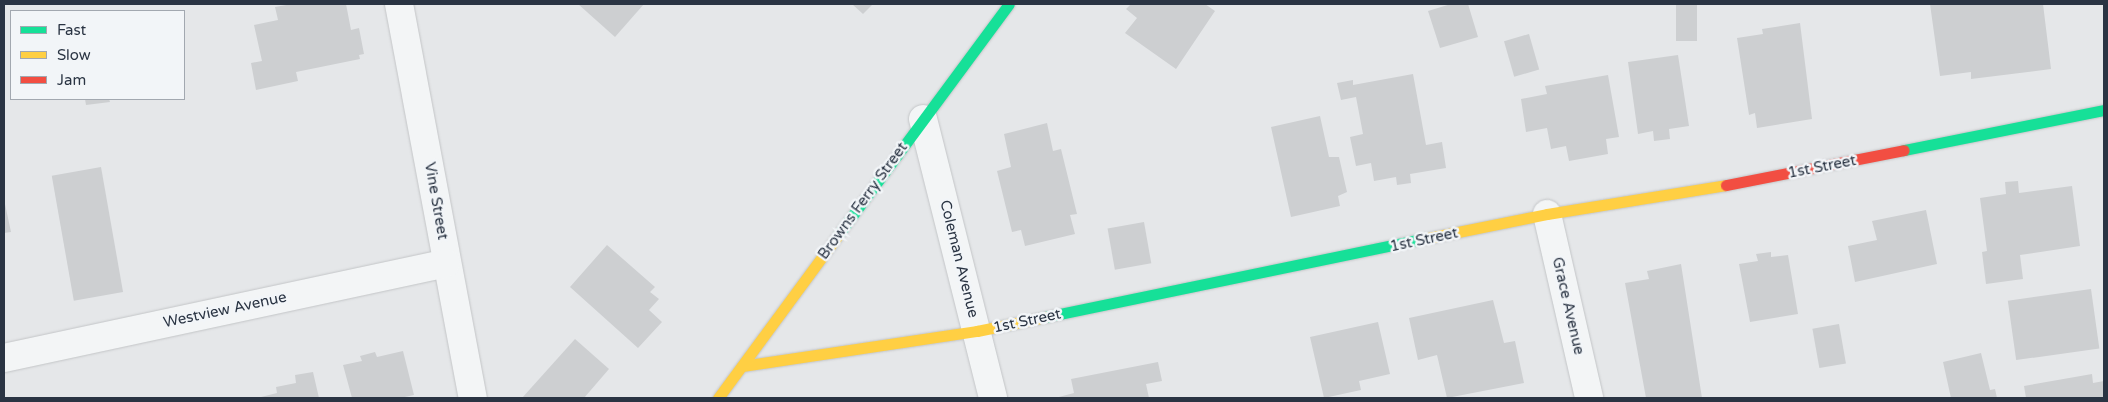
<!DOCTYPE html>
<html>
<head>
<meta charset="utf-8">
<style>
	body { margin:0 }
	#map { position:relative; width:2108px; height:402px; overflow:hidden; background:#e5e7e9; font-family:"Varela Round",sans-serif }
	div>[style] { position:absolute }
	.building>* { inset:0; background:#cdcfd1; transform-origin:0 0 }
	.roads { filter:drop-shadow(0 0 1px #c3c5c7) drop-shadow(0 0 1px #c3c5c7) }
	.street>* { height:28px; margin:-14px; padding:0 14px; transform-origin:14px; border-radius:14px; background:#f3f5f6 }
	.fast>* { height:11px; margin:-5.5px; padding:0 5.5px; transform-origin:5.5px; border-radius:5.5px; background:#16e098 }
	.slow>* { height:11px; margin:-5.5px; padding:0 5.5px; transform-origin:5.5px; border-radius:5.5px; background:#ffcf43 }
	.jam>* { height:11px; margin:-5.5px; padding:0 5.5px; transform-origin:5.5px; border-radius:5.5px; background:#f24e42 }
	span { translate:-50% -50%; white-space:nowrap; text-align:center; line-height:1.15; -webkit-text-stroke:5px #f2f5f8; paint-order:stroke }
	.street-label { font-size:15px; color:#2a3443 }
	.frame { position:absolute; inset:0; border:5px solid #2a3443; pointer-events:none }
	.legend { position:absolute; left:10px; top:10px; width:175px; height:90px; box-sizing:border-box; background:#f2f5f8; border:1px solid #a2a8b0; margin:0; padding:6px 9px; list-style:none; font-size:15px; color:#2a3443 }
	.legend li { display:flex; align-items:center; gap:10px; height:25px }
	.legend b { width:25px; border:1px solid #a2a8b0 }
</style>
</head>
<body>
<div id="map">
	<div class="building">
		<div style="clip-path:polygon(292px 4px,346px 4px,351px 30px,359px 28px,364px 54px,359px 55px,360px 59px,296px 72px,298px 81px,256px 90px,251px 63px,262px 61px,254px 25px,278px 20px,275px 7px)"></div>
		<div style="clip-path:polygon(578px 4px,644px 4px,615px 37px)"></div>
		<div style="clip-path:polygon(852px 4px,873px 4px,863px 14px)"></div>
		<div style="clip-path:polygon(1131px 4px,1205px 4px,1215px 11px,1176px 69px,1125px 33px,1137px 18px,1126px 9px)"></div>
		<div style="clip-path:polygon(1451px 4px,1468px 4px,1478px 37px,1440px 48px,1428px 11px)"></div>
		<div style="left:1676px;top:4px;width:21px;height:37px"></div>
		<div style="clip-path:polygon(1930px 4px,2043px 4px,2051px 69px,1971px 79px,1971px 72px,1940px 76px)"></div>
		<div style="clip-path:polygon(1800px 23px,1812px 119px,1757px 128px,1755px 113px,1749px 115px,1737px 38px,1763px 34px,1762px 29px)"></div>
		<div style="left:1529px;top:34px;width:37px;height:26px;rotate:74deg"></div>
		<div style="clip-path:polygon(1678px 55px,1689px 126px,1669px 129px,1670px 139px,1654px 141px,1653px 131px,1638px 134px,1628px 62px)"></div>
		<div style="clip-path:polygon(1413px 74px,1426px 145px,1442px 142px,1446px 168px,1410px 174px,1411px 183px,1397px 185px,1396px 177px,1374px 181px,1371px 163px,1356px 166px,1350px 137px,1363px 134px,1356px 97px,1341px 100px,1337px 83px,1353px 80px,1353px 85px)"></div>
		<div style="clip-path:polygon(1608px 75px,1619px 137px,1606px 139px,1608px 154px,1569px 161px,1566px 146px,1551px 149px,1547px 128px,1526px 132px,1521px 99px,1547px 94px,1545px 86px)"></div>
		<div style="clip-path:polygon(85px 99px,109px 99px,110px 102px,86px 105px)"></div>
		<div style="clip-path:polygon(1320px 116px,1329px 157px,1339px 157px,1347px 192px,1338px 196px,1340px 206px,1291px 217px,1271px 127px)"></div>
		<div style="clip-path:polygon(1047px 123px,1053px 151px,1061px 149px,1077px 214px,1070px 215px,1075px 234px,1025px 246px,1021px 230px,1012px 232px,997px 171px,1011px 167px,1004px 134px)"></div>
		<div style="left:101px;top:167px;width:127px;height:50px;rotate:80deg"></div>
		<div style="clip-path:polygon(2018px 181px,2019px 193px,2072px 186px,2080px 246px,2020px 255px,2023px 279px,1986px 284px,1982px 252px,1987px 251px,1980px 198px,2006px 194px,2005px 182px)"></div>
		<div style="clip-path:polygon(5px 204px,11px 232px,4px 233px,4px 205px)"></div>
		<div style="clip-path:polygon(1926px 210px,1937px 264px,1855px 282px,1848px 246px,1877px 240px,1872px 221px)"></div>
		<div style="left:1144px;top:222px;width:42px;height:37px;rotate:80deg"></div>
		<div style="clip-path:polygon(607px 245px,655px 287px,650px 292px,659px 299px,649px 310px,662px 322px,638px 348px,570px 287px)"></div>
		<div style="clip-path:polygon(1771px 252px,1771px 257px,1788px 255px,1798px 314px,1750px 322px,1739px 264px,1758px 261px,1756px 254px)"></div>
		<div style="clip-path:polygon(1681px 264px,1702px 398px,1646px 398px,1625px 283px,1649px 279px,1647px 271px)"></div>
		<div style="left:2091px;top:289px;width:60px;height:84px;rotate:82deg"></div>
		<div style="clip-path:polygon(1493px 300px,1504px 343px,1515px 341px,1524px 383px,1447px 398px,1437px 355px,1418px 360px,1409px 318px)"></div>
		<div style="clip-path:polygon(1378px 322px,1390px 374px,1359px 381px,1361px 390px,1324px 398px,1310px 337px)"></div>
		<div style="left:1839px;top:324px;width:40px;height:27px;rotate:80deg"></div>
		<div style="clip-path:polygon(575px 339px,609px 369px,584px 398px,522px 398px)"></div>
		<div style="clip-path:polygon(403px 351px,414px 395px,400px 398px,352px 398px,343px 365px,362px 361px,360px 356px,375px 352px,377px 357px)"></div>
		<div style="clip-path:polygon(1981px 353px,1990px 390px,1995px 389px,1997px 398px,1951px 398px,1943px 362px)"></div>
		<div style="clip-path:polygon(1158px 362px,1162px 381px,1146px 384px,1149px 398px,1055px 398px,1074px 393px,1071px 379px)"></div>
		<div style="clip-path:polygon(313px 372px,319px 398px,257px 398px,277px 393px,276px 387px,296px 383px,295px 375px)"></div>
		<div style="clip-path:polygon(2092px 374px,2093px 383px,2104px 381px,2104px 398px,2026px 398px,2024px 386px)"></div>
	</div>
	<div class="roads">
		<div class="street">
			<div style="left:399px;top:4px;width:401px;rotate:79.4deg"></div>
			<div style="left:923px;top:119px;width:288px;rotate:75.9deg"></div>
			<div style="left:1547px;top:214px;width:189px;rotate:77.1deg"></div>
			<div style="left:4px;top:358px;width:452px;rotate:-12.1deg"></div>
		</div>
		<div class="fast">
			<div style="left:1904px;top:150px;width:204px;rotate:-11.3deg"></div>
			<div style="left:838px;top:235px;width:287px;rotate:-53.5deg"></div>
			<div style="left:1045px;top:317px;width:386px;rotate:-11.7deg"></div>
		</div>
		<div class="slow">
			<div style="left:1423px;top:239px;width:126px;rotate:-11.4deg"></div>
			<div style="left:1547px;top:214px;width:181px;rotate:-9.2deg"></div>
			<div style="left:742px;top:366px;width:238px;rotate:-8.5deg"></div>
			<div style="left:977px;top:331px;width:69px;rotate:-11.6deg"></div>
			<div style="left:718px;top:398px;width:202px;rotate:-53.6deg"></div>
		</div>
		<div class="jam">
			<div style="left:1726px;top:185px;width:181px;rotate:-11.1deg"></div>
		</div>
	</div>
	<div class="street-label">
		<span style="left:1822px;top:167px;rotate:-11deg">1st Street</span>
		<span style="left:436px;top:201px;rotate:80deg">Vine Street</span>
		<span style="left:863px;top:201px;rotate:-54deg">Browns Ferry Street</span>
		<span style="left:1424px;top:240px;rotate:-12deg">1st Street</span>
		<span style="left:959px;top:259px;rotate:76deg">Coleman Avenue</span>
		<span style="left:1568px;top:306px;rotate:77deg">Grace Avenue</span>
		<span style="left:225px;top:310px;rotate:-12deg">Westview Avenue</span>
		<span style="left:1027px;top:321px;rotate:-12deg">1st Street</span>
	</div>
	<div class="frame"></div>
	<ul class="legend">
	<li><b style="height:6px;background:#16e098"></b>Fast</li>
	<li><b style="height:6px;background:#ffcf43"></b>Slow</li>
	<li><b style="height:6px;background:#f24e42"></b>Jam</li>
	</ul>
</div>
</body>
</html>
